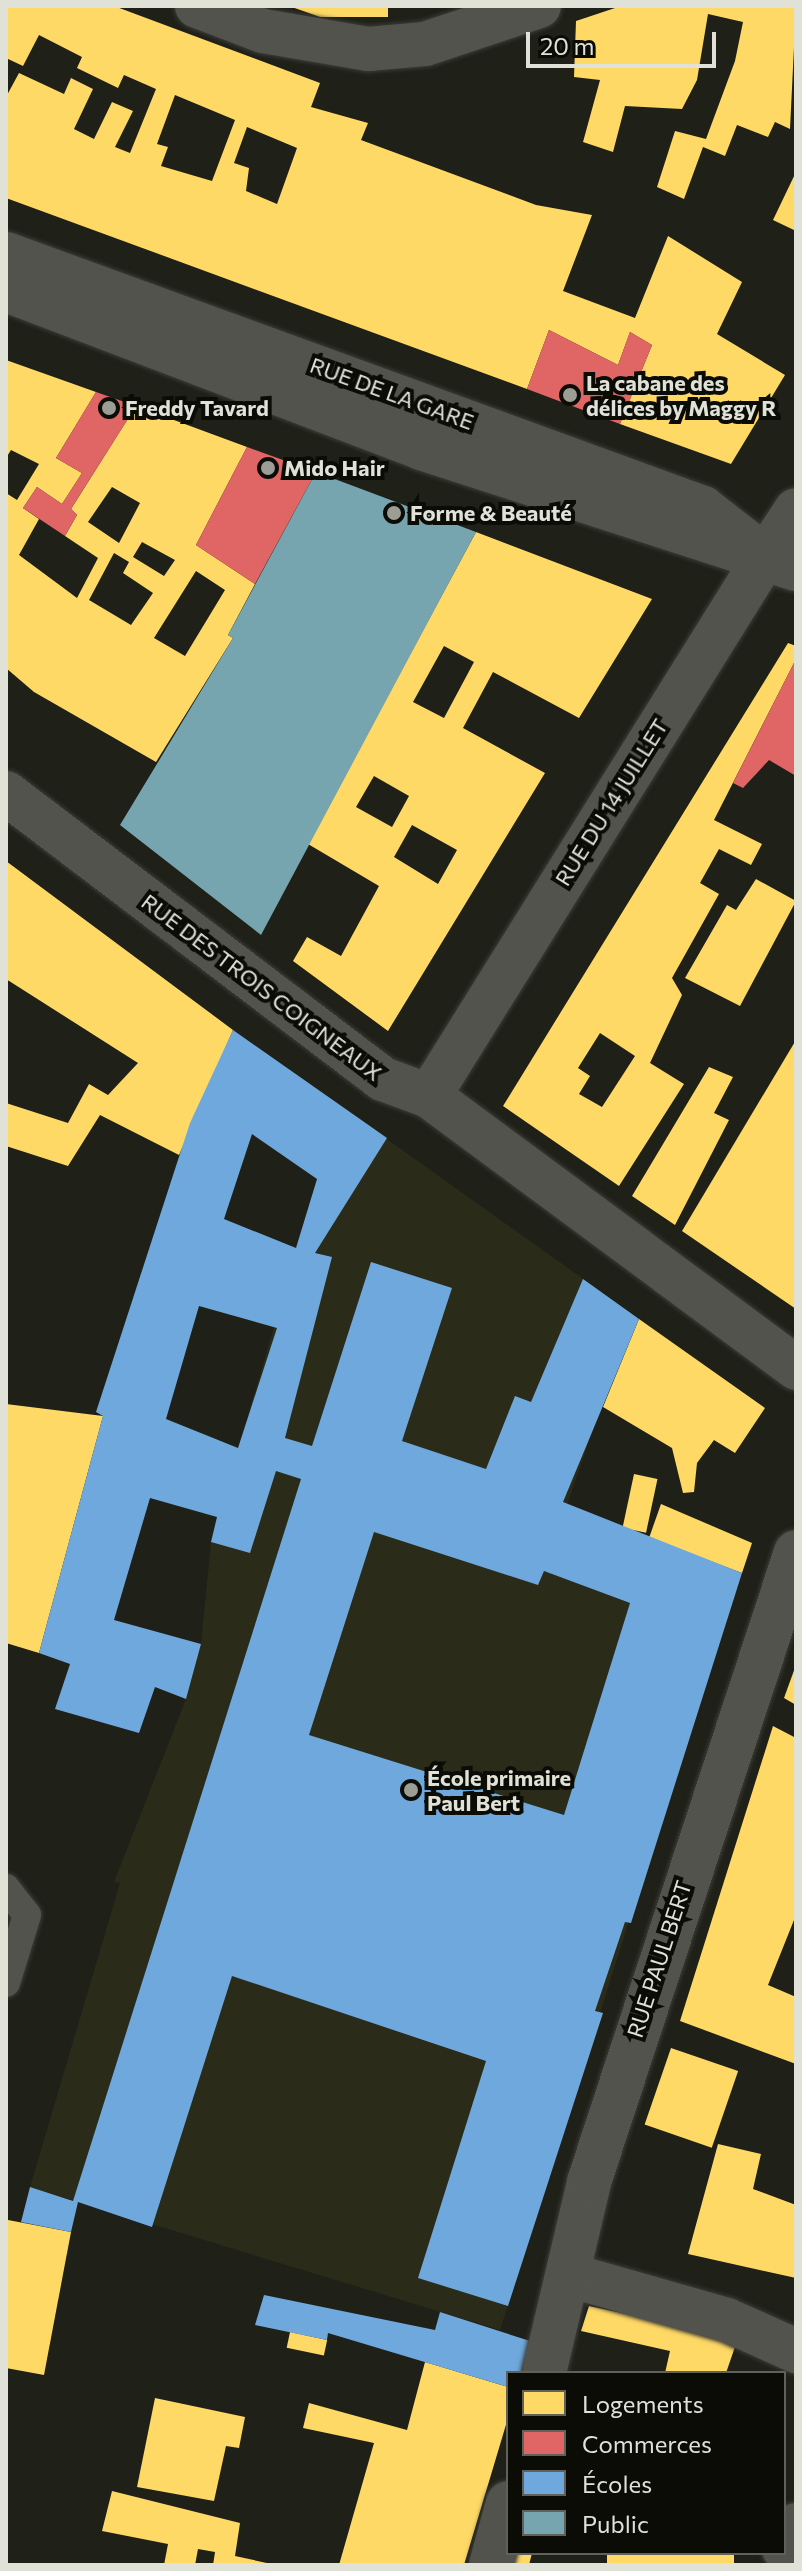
<!DOCTYPE html>
<html>
<head>
<meta charset="utf-8">
<style>
	body { margin:0 }
	#map { position:relative; width:802px; height:2571px; overflow:hidden; background:#1f2018; font-family:Commissioner,sans-serif }
	div>[style] { position:absolute }
	.built>* { inset:0; background:#2a2b18 }
	.homes>* { inset:0; background:#ffd966; transform-origin:0 0 }
	.shops>* { inset:0; background:#e06666 }
	.schools>* { inset:0; background:#6fa8dc }
	.public>* { inset:0; background:#76a5af }
	.roads { filter:drop-shadow(0 0 2px #3b3c36) drop-shadow(0 0 2px #3b3c36) }
	.service>* { height:28px; margin:-14px; padding:0 14px; transform-origin:14px; border-radius:14px; background:#53534e }
	.minor>* { height:44px; margin:-22px; padding:0 22px; transform-origin:22px; border-radius:22px; background:#53534e }
	.secondary>* { height:44px; margin:-22px; padding:0 22px; transform-origin:22px; border-radius:22px; background:#53534e }
	.dots>* { width:22px; height:22px; translate:-50% -50%; box-sizing:border-box; border:4px solid #0b0c06; border-radius:50% }
	span { translate:-50% -50%; white-space:nowrap; text-align:center; line-height:1.15; -webkit-text-stroke:8px #0b0c06; paint-order:stroke }
	.poi-label { font-size:22px; color:#e0e1d7; font-weight:700 }
	.left { translate:0 -50%; text-align:left }
	.street-label { font-size:22px; color:#e0e1d7 }
	.frame { position:absolute; inset:0; border:8px solid #e0e1d7; pointer-events:none }
	.legend { position:absolute; left:506px; top:2371px; width:280px; height:184px; box-sizing:border-box; background:#0b0c06; border:2px solid #60615a; margin:0; padding:10px 14px; list-style:none; font-size:24px; color:#e0e1d7 }
	.legend li { display:flex; align-items:center; gap:16px; height:40px }
	.legend b { width:40px; border:2px solid #60615a }
	.scale { position:absolute; left:526px; top:32px; width:190px; height:36px; box-sizing:border-box; border:4px solid #e0e1d7; border-top:0; padding-left:10px; font-size:24px; line-height:28px; white-space:nowrap; color:#e0e1d7; -webkit-text-stroke:6px #0b0c06; paint-order:stroke }
</style>
</head>
<body>
<div id="map">
	<div class="built">
		<div style="clip-path:polygon(339px 1105px,603px 1293px,553px 1410px,594px 1427px,544px 1571px,719px 1636px,500px 2330px,30px 2187px,120px 1883px,114px 1882px,186px 1699px,201px 1644px,211px 1542px)"></div>
	</div>
	<div class="homes">
		<div style="clip-path:polygon(evenodd,6px 6px,114px 6px,320px 83px,311px 107px,368px 123px,361px 140px,536px 205px,592px 215px,563px 291px,635px 318px,668px 236px,742px 282px,717px 334px,785px 375px,731px 464px,620px 424px,652px 345px,630px 332px,618px 365px,549px 330px,527px 389px,6px 198px,6px 97px,19px 73px,64px 94px,71px 78px,93px 89px,74px 129px,94px 139px,112px 102px,133px 111px,115px 147px,130px 153px,156px 89px,124px 75px,118px 88px,77px 68px,82px 57px,39px 35px,23px 66px,6px 58px,6px 6px,175px 95px,235px 120px,212px 181px,161px 166px,168px 147px,157px 144px,175px 95px,6px 6px,247px 127px,297px 148px,277px 204px,246px 191px,249px 168px,234px 163px,247px 127px)"></div>
		<div style="clip-path:polygon(289px 6px,388px 6px,388px 17px,320px 17px)"></div>
		<div style="clip-path:polygon(621px 6px,796px 6px,790px 129px,775px 122px,768px 137px,737px 125px,725px 156px,703px 147px,684px 199px,657px 187px,675px 131px,706px 139px,735px 61px,743px 22px,708px 14px,697px 80px,682px 109px,625px 106px,613px 152px,583px 142px,600px 80px,574px 77px,576px 21px)"></div>
		<div style="clip-path:polygon(796px 172px,796px 231px,773px 220px)"></div>
		<div style="clip-path:polygon(evenodd,6px 360px,96px 392px,56px 458px,82px 473px,62px 504px,37px 487px,23px 508px,39px 519px,19px 555px,77px 598px,98px 558px,65px 536px,77px 515px,71px 509px,136px 406px,247px 447px,196px 545px,255px 584px,228px 635px,233px 638px,156px 762px,34px 692px,6px 668px,6px 493px,17px 500px,39px 464px,11px 450px,6px 458px,6px 360px,112px 487px,140px 503px,119px 543px,88px 522px,112px 487px,6px 360px,142px 542px,175px 560px,164px 576px,133px 557px,142px 542px,6px 360px,114px 553px,129px 562px,123px 573px,153px 593px,131px 625px,89px 600px,114px 553px,6px 360px,196px 571px,225px 590px,185px 656px,154px 638px,196px 571px)"></div>
		<div style="clip-path:polygon(evenodd,476px 532px,652px 599px,579px 718px,493px 672px,463px 728px,545px 773px,388px 1031px,293px 961px,307px 937px,341px 956px,379px 886px,308px 844px,476px 532px,444px 646px,474px 662px,444px 718px,413px 702px,444px 646px,476px 532px,374px 776px,409px 796px,392px 827px,356px 807px,374px 776px,476px 532px,412px 825px,457px 850px,438px 884px,394px 857px,412px 825px)"></div>
		<div style="clip-path:polygon(evenodd,788px 643px,796px 646px,796px 659px,714px 820px,762px 844px,751px 865px,719px 849px,700px 883px,719px 894px,672px 978px,682px 995px,650px 1063px,684px 1084px,619px 1186px,503px 1106px,788px 643px,600px 1033px,635px 1056px,602px 1107px,579px 1094px,590px 1076px,578px 1068px,600px 1033px)"></div>
		<div style="clip-path:polygon(6px 861px,233px 1030px,179px 1155px,100px 1115px,68px 1166px,6px 1146px,6px 1103px,68px 1123px,89px 1084px,108px 1095px,138px 1063px,6px 979px)"></div>
		<div style="clip-path:polygon(756px 879px,796px 901px,740px 1006px,685px 978px,727px 905px,736px 910px)"></div>
		<div style="clip-path:polygon(796px 1040px,796px 1309px,682px 1231px)"></div>
		<div style="clip-path:polygon(709px 1067px,733px 1077px,714px 1113px,729px 1120px,675px 1225px,632px 1196px)"></div>
		<div style="clip-path:polygon(639px 1319px,765px 1408px,735px 1453px,714px 1440px,697px 1463px,694px 1492px,683px 1493px,672px 1448px,603px 1407px)"></div>
		<div style="clip-path:polygon(6px 1404px,103px 1416px,39px 1653px,6px 1643px)"></div>
		<div style="left:634px;top:1474px;width:24px;height:55px;rotate:12deg"></div>
		<div style="clip-path:polygon(661px 1504px,752px 1543px,742px 1573px,649px 1538px)"></div>
		<div style="clip-path:polygon(796px 1665px,796px 1705px,784px 1698px)"></div>
		<div style="clip-path:polygon(773px 1726px,796px 1738px,796px 1915px,768px 1985px,796px 1997px,796px 2064px,680px 2021px)"></div>
		<div style="left:671px;top:2048px;width:71px;height:81px;rotate:19deg"></div>
		<div style="clip-path:polygon(718px 2144px,761px 2154px,753px 2189px,796px 2205px,796px 2278px,688px 2254px)"></div>
		<div style="clip-path:polygon(8px 2220px,71px 2232px,44px 2375px,6px 2368px)"></div>
		<div style="clip-path:polygon(589px 2306px,738px 2338px,726px 2373px,665px 2373px,670px 2351px,581px 2331px)"></div>
		<div style="left:290px;top:2332px;width:38px;height:16px;rotate:12deg"></div>
		<div style="clip-path:polygon(425px 2362px,508px 2387px,508px 2418px,464px 2565px,339px 2565px,374px 2443px,303px 2428px,309px 2403px,407px 2430px)"></div>
		<div style="clip-path:polygon(155px 2398px,245px 2417px,239px 2448px,226px 2446px,214px 2501px,137px 2487px)"></div>
		<div style="clip-path:polygon(112px 2491px,240px 2523px,235px 2556px,276px 2565px,213px 2565px,215px 2552px,198px 2549px,195px 2565px,164px 2565px,168px 2544px,102px 2531px)"></div>
		<div style="clip-path:polygon(516px 2553px,532px 2553px,529px 2565px,512px 2565px)"></div>
		<div style="left:607px;top:2553px;width:127px;height:12px"></div>
	</div>
	<div class="shops">
		<div style="clip-path:polygon(549px 330px,618px 365px,630px 332px,652px 345px,620px 424px,527px 389px)"></div>
		<div style="clip-path:polygon(96px 392px,136px 406px,71px 509px,77px 515px,65px 536px,23px 508px,37px 487px,62px 504px,82px 473px,56px 458px)"></div>
		<div style="clip-path:polygon(247px 447px,316px 472px,255px 584px,196px 545px)"></div>
		<div style="clip-path:polygon(796px 659px,796px 776px,769px 760px,743px 788px,733px 783px)"></div>
	</div>
	<div class="schools">
		<div style="clip-path:polygon(evenodd,233px 1030px,387px 1138px,315px 1253px,332px 1257px,285px 1438px,312px 1446px,371px 1262px,452px 1288px,402px 1441px,486px 1469px,515px 1396px,531px 1402px,583px 1279px,639px 1319px,563px 1502px,742px 1573px,631px 1923px,625px 1922px,595px 2011px,603px 2013px,508px 2306px,418px 2278px,486px 2061px,232px 1976px,152px 2227px,78px 2202px,71px 2232px,21px 2222px,30px 2187px,73px 2201px,301px 1479px,276px 1471px,250px 1553px,211px 1542px,217px 1517px,150px 1498px,114px 1620px,201px 1644px,186px 1699px,155px 1687px,139px 1733px,55px 1709px,70px 1664px,39px 1653px,103px 1416px,96px 1412px,190px 1123px,233px 1030px,252px 1134px,317px 1179px,296px 1248px,224px 1219px,252px 1134px,233px 1030px,199px 1306px,277px 1328px,238px 1448px,166px 1419px,199px 1306px,233px 1030px,374px 1532px,538px 1585px,544px 1571px,630px 1603px,564px 1815px,309px 1735px,374px 1532px)"></div>
		<div style="clip-path:polygon(264px 2295px,435px 2330px,440px 2312px,530px 2341px,521px 2373px,508px 2373px,508px 2387px,328px 2333px,327px 2340px,255px 2325px)"></div>
	</div>
	<div class="public">
		<div style="clip-path:polygon(316px 472px,476px 532px,261px 935px,120px 825px,233px 638px,228px 635px)"></div>
	</div>
	<div class="roads">
		<div class="service">
			<div style="left:6px;top:1888px;width:34px;rotate:52deg"></div>
			<div style="left:27px;top:1915px;width:71px;rotate:107.2deg"></div>
		</div>
		<div class="minor">
			<div style="left:197px;top:6px;width:71px;rotate:20.7deg"></div>
			<div style="left:263px;top:31px;width:107px;rotate:9.7deg"></div>
			<div style="left:368px;top:49px;width:57px;rotate:-5deg"></div>
			<div style="left:425px;top:44px;width:120px;rotate:-18.4deg"></div>
			<div style="left:6px;top:793px;width:473px;rotate:37.2deg"></div>
			<div style="left:383px;top:1079px;width:49px;rotate:20.3deg"></div>
			<div style="left:429px;top:1096px;width:457px;rotate:36.5deg"></div>
			<div style="left:429px;top:1096px;width:635px;rotate:-58.06deg"></div>
			<div style="left:569px;top:2275px;width:164px;rotate:15.9deg"></div>
			<div style="left:727px;top:2320px;width:76px;rotate:24.2deg"></div>
			<div style="left:544px;top:2373px;width:196px;rotate:-76.7deg"></div>
			<div style="left:589px;top:2182px;width:663px;rotate:-71.81deg"></div>
			<div style="left:784px;top:2549px;width:27px;rotate:-63deg"></div>
			<div style="left:491px;top:2565px;width:64px;rotate:-74.7deg"></div>
		</div>
		<div class="secondary">
			<div style="left:6px;top:254px;width:742px;rotate:20.02deg"></div>
			<div style="left:703px;top:508px;width:68px;rotate:37.9deg"></div>
			<div style="left:6px;top:290px;width:444px;rotate:20.8deg"></div>
			<div style="left:421px;top:448px;width:394px;rotate:17.9deg"></div>
			<div style="left:765px;top:557px;width:56px;rotate:-56.6deg"></div>
		</div>
	</div>
	<div class="dots">
		<div style="left:570px;top:395px;background:#9c9d94"></div>
		<div style="left:109px;top:408px;background:#9c9d94"></div>
		<div style="left:268px;top:468px;background:#9c9d94"></div>
		<div style="left:394px;top:513px;background:#9c9d94"></div>
		<div style="left:411px;top:1790px;background:#9c9d94"></div>
	</div>
	<div class="poi-label">
		<span class="left" style="left:586px;top:395px">La cabane des<br>délices by Maggy R</span>
		<span class="left" style="left:125px;top:408px">Freddy Tavard</span>
		<span class="left" style="left:284px;top:468px">Mido Hair</span>
		<span class="left" style="left:410px;top:513px">Forme &amp; Beauté</span>
		<span class="left" style="left:427px;top:1790px">École primaire<br>Paul Bert</span>
	</div>
	<div class="street-label">
		<span style="left:392px;top:393px;rotate:20deg">RUE DE LA GARE</span>
		<span style="left:611px;top:802px;rotate:-58deg">RUE DU 14 JUILLET</span>
		<span style="left:262px;top:987px;rotate:37deg">RUE DES TROIS COIGNEAUX</span>
		<span style="left:659px;top:1959px;rotate:-72deg">RUE PAUL BERT</span>
	</div>
	<div class="frame"></div>
	<ul class="legend">
	<li><b style="height:22px;background:#ffd966"></b>Logements</li>
	<li><b style="height:22px;background:#e06666"></b>Commerces</li>
	<li><b style="height:22px;background:#6fa8dc"></b>Écoles</li>
	<li><b style="height:22px;background:#76a5af"></b>Public</li>
	</ul>
	<div class="scale">20 m</div>
</div>
</body>
</html>
